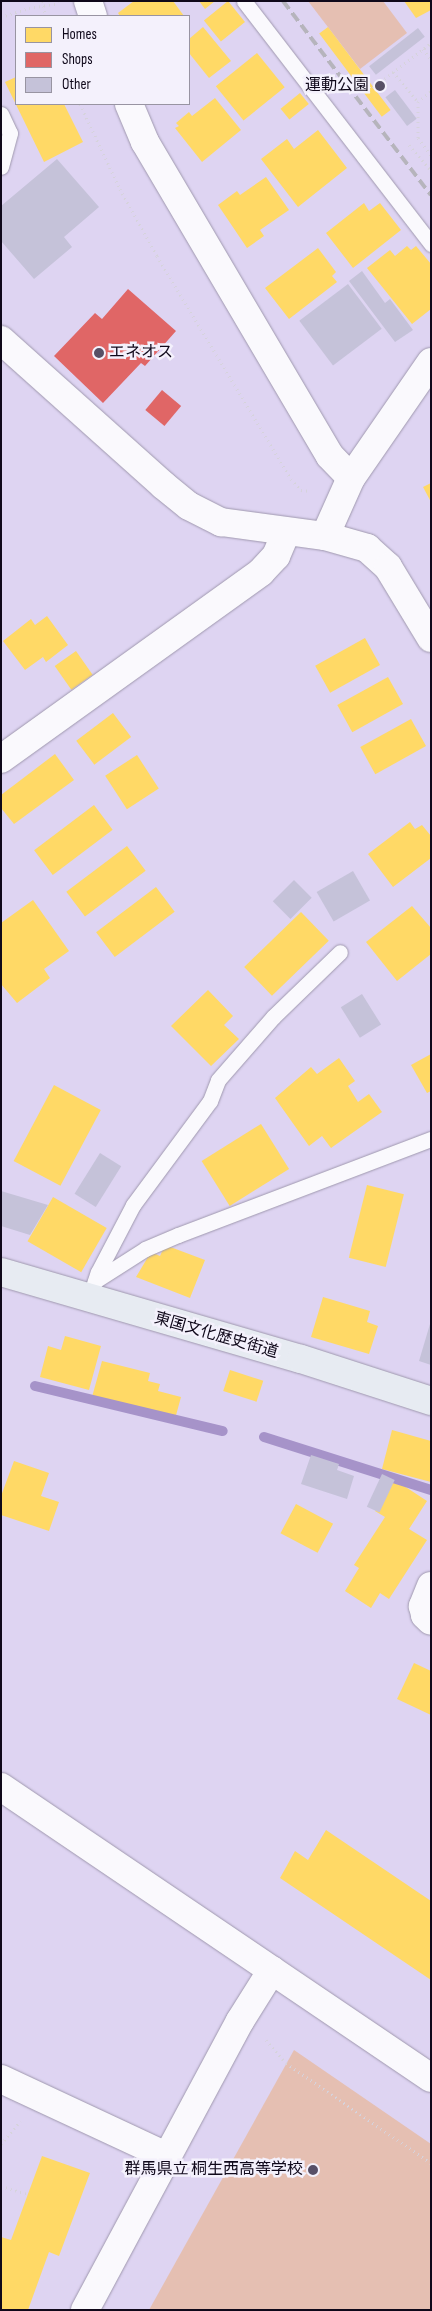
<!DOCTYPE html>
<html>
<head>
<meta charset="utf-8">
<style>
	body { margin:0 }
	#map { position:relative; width:432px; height:2311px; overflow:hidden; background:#ded4f2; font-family:"Sofia Sans Condensed","Noto Sans JP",sans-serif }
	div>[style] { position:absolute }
	.green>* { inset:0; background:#e5bfb2 }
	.homes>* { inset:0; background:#ffd966; transform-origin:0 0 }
	.shops>* { inset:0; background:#e06666; transform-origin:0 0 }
	.stream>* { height:10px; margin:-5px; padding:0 5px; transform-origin:5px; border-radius:5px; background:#a693c9 }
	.building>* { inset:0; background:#c5c2d9; transform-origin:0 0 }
	.path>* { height:3px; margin-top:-1.5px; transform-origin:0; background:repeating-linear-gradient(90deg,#d6d3dc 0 1px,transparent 0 5px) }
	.roads { filter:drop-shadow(0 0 1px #9f98ae) drop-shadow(0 0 1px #9f98ae) }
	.service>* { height:15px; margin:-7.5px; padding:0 7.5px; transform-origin:7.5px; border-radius:7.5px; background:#faf9fd }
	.minor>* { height:28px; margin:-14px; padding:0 14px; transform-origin:14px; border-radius:14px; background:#faf9fd }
	.tertiary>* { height:28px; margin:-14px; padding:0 14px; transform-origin:14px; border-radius:14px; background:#faf9fd }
	.trunk>* { height:28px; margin:-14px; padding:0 14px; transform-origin:14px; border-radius:14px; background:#e7ebf2 }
	.rail>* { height:4px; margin-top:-2px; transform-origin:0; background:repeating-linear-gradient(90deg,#b6b4bc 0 10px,transparent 0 15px) }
	.dots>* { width:14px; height:14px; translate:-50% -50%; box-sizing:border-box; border:2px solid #f4f1fc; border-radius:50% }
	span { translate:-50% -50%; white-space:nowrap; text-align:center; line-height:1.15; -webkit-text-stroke:5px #f4f1fc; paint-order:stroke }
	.poi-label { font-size:16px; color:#0f081a }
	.right { translate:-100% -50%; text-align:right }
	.left { translate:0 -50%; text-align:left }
	.street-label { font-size:16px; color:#0f081a }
	.frame { position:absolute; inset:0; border:2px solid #0f081a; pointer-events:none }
	.legend { position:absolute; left:15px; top:15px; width:175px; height:90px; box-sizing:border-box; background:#f4f1fc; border:1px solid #9894a2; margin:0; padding:6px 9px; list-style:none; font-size:15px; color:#0f081a }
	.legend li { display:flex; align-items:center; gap:10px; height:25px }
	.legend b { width:25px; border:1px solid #9894a2 }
</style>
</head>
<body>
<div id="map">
	<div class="green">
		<div style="clip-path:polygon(308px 1px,383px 1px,407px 33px,360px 69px)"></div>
		<div style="clip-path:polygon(294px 2050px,431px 2144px,431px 2310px,149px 2310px)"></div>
	</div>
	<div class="homes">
		<div style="clip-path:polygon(134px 1px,173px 1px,184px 16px,120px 16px,118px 13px)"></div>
		<div style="clip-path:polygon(199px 1px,215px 1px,205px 9px)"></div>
		<div style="left:228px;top:1px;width:27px;height:31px;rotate:51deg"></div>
		<div style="clip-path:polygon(404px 1px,431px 1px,431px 10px,416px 18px)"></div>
		<div style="clip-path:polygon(203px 27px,231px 61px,209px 78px,189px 53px,189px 39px)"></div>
		<div style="left:328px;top:27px;width:104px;height:11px;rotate:53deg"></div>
		<div style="left:257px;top:53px;width:44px;height:53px;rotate:51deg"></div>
		<div style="clip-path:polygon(16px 77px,16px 104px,64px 104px,83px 142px,44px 162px,5px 82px)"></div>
		<div style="left:300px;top:93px;width:14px;height:25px;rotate:51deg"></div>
		<div style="clip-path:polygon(215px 98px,241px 130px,202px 162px,175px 128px,179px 126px,176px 123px,189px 112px,192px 116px)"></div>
		<div style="clip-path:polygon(318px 130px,347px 168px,298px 207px,261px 159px,287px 139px,294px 149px)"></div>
		<div style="clip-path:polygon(266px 177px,289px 210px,260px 230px,264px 236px,247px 248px,218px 205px,237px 191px,240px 195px)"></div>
		<div style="clip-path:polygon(364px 203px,369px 211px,380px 203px,401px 230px,353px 268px,326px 233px)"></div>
		<div style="clip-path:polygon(407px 246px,411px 250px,416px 246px,431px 264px,431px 309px,412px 324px,367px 268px,390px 250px,395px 256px)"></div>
		<div style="clip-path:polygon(318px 248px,336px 272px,332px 276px,337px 282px,289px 319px,265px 288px)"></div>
		<div style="clip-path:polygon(431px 483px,431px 502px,423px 487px)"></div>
		<div style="clip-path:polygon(47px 616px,68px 645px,46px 662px,43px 657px,25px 670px,3px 641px,31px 619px,35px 625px)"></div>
		<div style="left:365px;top:638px;width:31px;height:57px;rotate:61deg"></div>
		<div style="left:76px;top:651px;width:29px;height:26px;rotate:55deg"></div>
		<div style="left:388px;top:677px;width:31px;height:58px;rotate:61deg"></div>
		<div style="left:113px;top:713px;width:30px;height:46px;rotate:53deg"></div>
		<div style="left:411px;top:719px;width:31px;height:58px;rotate:61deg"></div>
		<div style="clip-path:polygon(55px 754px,74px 780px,14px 824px,1px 808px,1px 795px)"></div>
		<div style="left:137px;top:755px;width:40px;height:38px;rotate:57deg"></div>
		<div style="left:94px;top:805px;width:31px;height:75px;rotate:53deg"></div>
		<div style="clip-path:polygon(410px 822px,415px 829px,422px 825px,431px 836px,431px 858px,393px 887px,368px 854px)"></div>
		<div style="left:127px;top:846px;width:31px;height:76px;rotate:53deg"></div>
		<div style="left:156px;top:887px;width:31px;height:75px;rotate:53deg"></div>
		<div style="clip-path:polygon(33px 900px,69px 951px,44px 969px,50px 978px,17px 1003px,1px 984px,1px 923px)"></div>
		<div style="clip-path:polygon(412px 906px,431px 928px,431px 954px,397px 981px,366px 942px)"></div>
		<div style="left:301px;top:912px;width:40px;height:79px;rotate:46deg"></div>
		<div style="clip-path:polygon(208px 990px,233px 1016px,224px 1025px,239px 1039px,211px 1066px,171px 1026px)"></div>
		<div style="clip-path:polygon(431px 1054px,431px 1091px,427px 1093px,411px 1065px)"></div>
		<div style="clip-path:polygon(339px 1058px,355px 1081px,348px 1086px,358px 1102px,369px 1094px,382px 1112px,331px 1148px,322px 1136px,309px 1146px,275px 1098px,311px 1067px,317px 1074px)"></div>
		<div style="left:54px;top:1085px;width:53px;height:86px;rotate:28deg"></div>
		<div style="left:261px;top:1124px;width:53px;height:70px;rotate:58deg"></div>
		<div style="left:367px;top:1185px;width:38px;height:75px;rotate:14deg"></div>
		<div style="left:53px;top:1197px;width:62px;height:51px;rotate:30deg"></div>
		<div style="clip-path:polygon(165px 1245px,205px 1260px,190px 1298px,136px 1277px,151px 1252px,160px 1256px)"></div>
		<div style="clip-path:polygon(323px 1297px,370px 1311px,367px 1322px,378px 1326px,369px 1354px,311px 1337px)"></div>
		<div style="clip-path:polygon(65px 1336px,101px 1346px,89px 1390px,40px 1377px,48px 1346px,61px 1350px)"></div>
		<div style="clip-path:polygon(102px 1361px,150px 1373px,148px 1381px,160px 1384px,158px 1391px,181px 1397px,175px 1419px,92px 1397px)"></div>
		<div style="left:230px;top:1370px;width:35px;height:22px;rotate:18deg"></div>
		<div style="clip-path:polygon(392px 1430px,431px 1441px,431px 1482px,382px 1469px)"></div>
		<div style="clip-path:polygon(14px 1461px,49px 1473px,41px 1496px,59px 1502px,49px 1531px,1px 1515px,1px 1496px)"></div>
		<div style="clip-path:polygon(395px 1480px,427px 1501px,409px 1529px,427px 1540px,389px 1599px,380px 1593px,371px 1608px,345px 1591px,359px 1568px,354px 1565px,385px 1517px,375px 1511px)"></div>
		<div style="left:296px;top:1504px;width:42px;height:33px;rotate:28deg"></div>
		<div style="clip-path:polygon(414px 1663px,431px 1671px,431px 1715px,397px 1699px)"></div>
		<div style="clip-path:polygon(326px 1830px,431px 1901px,431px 1980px,280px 1878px,295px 1851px,308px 1860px)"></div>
		<div style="clip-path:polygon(42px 2156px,90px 2173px,59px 2256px,49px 2252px,28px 2310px,1px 2310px,1px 2237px,11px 2240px)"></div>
	</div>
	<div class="shops">
		<div style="clip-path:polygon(128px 289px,176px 331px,145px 366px,141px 363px,103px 403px,54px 356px,95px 313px,102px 319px)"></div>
		<div style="left:162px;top:390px;width:25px;height:26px;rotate:40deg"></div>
	</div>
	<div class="stream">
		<div style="left:35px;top:1386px;width:193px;rotate:13.5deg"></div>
		<div style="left:264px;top:1437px;width:175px;rotate:17.6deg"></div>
	</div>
	<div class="building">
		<div style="left:418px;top:28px;width:11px;height:62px;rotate:52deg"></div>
		<div style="left:395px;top:90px;width:36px;height:12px;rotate:53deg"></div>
		<div style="clip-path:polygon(57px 159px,99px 207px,64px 237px,72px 247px,34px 279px,1px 241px,1px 206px)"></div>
		<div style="clip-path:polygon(362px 271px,385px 303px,390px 299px,413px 330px,395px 342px,349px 281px)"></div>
		<div style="left:348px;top:284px;width:56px;height:61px;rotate:53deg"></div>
		<div style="left:353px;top:871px;width:34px;height:42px;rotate:60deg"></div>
		<div style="left:294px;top:880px;width:25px;height:30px;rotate:45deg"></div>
		<div style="left:362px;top:994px;width:36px;height:25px;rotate:58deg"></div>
		<div style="left:100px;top:1153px;width:25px;height:48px;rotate:32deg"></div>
		<div style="clip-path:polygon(1px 1191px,48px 1205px,30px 1235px,1px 1226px)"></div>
		<div style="clip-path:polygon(430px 1324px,431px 1324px,431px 1365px,419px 1361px)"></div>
		<div style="clip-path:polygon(311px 1455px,339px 1464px,337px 1470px,354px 1476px,347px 1499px,301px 1484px)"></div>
		<div style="left:382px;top:1474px;width:14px;height:36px;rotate:25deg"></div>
	</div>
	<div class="path">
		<div style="left:43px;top:1px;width:15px;rotate:82deg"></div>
		<div style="left:1px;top:17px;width:29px;rotate:-18deg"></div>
		<div style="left:29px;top:8px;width:30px;rotate:-9deg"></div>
		<div style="left:423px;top:49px;width:14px;rotate:54deg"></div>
		<div style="left:393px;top:72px;width:39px;rotate:50deg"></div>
		<div style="left:418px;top:102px;width:36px;rotate:90deg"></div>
		<div style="left:418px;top:138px;width:21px;rotate:53deg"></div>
		<div style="left:369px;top:91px;width:78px;rotate:-37.7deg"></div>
		<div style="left:418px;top:102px;width:17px;rotate:-40deg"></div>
		<div style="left:80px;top:104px;width:94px;rotate:64.8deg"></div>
		<div style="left:120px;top:189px;width:77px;rotate:61.1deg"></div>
		<div style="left:157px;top:256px;width:260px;rotate:59deg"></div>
		<div style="left:291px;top:479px;width:15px;rotate:48deg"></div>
		<div style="left:301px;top:490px;width:10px;rotate:6deg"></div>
		<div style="left:409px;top:145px;width:33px;rotate:49deg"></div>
		<div style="left:266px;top:2040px;width:30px;rotate:49deg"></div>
		<div style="left:286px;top:2063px;width:176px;rotate:34.6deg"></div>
		<div style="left:1px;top:2144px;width:30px;rotate:-50deg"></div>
		<div style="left:1px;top:2186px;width:28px;rotate:17deg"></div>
	</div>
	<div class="roads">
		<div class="service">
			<div style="left:244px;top:1px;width:307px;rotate:52.4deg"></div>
			<div style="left:1px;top:114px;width:21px;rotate:65deg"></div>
			<div style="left:10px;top:133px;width:35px;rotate:105deg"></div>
			<div style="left:95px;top:1281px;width:59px;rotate:-32.6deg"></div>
			<div style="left:145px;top:1249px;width:36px;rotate:-23deg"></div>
			<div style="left:178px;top:1235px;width:271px;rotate:-20.8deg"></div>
			<div style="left:89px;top:1299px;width:28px;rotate:-72deg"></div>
			<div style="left:98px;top:1272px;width:76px;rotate:-62.4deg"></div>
			<div style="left:133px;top:1205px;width:129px;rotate:-53.5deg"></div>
			<div style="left:210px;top:1101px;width:22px;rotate:-69deg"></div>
			<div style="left:218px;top:1080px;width:84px;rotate:-48.9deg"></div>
			<div style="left:273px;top:1017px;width:93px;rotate:-44.1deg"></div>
		</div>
		<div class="minor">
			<div style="left:88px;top:1px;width:16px;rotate:72deg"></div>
			<div style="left:129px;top:104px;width:41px;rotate:67.2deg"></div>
			<div style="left:145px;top:142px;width:364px;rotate:59.5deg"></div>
			<div style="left:330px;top:456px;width:30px;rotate:46deg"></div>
			<div style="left:1px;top:340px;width:217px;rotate:41.8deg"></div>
			<div style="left:1px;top:759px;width:320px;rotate:-35.7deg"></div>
			<div style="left:261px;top:572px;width:22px;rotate:-47deg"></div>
			<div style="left:276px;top:556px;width:25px;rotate:-67deg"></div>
			<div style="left:431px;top:1586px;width:22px;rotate:112deg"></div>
			<div style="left:423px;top:1606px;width:9px;rotate:77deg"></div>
			<div style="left:425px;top:1615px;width:8px;rotate:45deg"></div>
			<div style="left:1px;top:2079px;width:182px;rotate:25deg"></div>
			<div style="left:85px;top:2310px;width:328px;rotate:-61.8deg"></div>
			<div style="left:240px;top:2021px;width:60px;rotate:-57.9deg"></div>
		</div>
		<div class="tertiary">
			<div style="left:163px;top:485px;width:33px;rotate:39deg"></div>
			<div style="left:189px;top:506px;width:36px;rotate:27deg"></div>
			<div style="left:221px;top:522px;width:105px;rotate:7.7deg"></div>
			<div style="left:325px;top:536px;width:44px;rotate:15.9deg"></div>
			<div style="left:367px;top:548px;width:28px;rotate:42deg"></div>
			<div style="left:388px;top:567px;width:83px;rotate:58.8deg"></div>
			<div style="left:325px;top:536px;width:64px;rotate:-65.9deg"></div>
			<div style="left:351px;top:478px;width:141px;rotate:-55.4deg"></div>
			<div style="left:1px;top:1787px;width:519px;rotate:34.09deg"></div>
		</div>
		<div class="trunk">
			<div style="left:1px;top:1272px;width:312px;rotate:16.2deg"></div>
			<div style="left:301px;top:1359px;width:137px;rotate:17.9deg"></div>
		</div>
	</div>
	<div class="rail">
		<div style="left:283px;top:1px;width:244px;rotate:52.7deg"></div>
	</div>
	<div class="dots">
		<div style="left:380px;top:86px;background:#574f66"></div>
		<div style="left:99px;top:353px;background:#574f66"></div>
		<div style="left:313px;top:2170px;background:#574f66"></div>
	</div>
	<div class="poi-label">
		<span class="right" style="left:369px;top:86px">運動公園</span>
		<span class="left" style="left:109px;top:353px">エネオス</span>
		<span class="right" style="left:303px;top:2170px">群馬県立 桐生西高等学校</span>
	</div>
	<div class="street-label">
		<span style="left:216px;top:1336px;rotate:16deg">東国文化歴史街道</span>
	</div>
	<div class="frame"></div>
	<ul class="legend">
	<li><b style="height:14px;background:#ffd966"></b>Homes</li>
	<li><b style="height:14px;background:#e06666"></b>Shops</li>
	<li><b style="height:14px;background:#c5c2d9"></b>Other</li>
	</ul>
</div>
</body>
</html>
